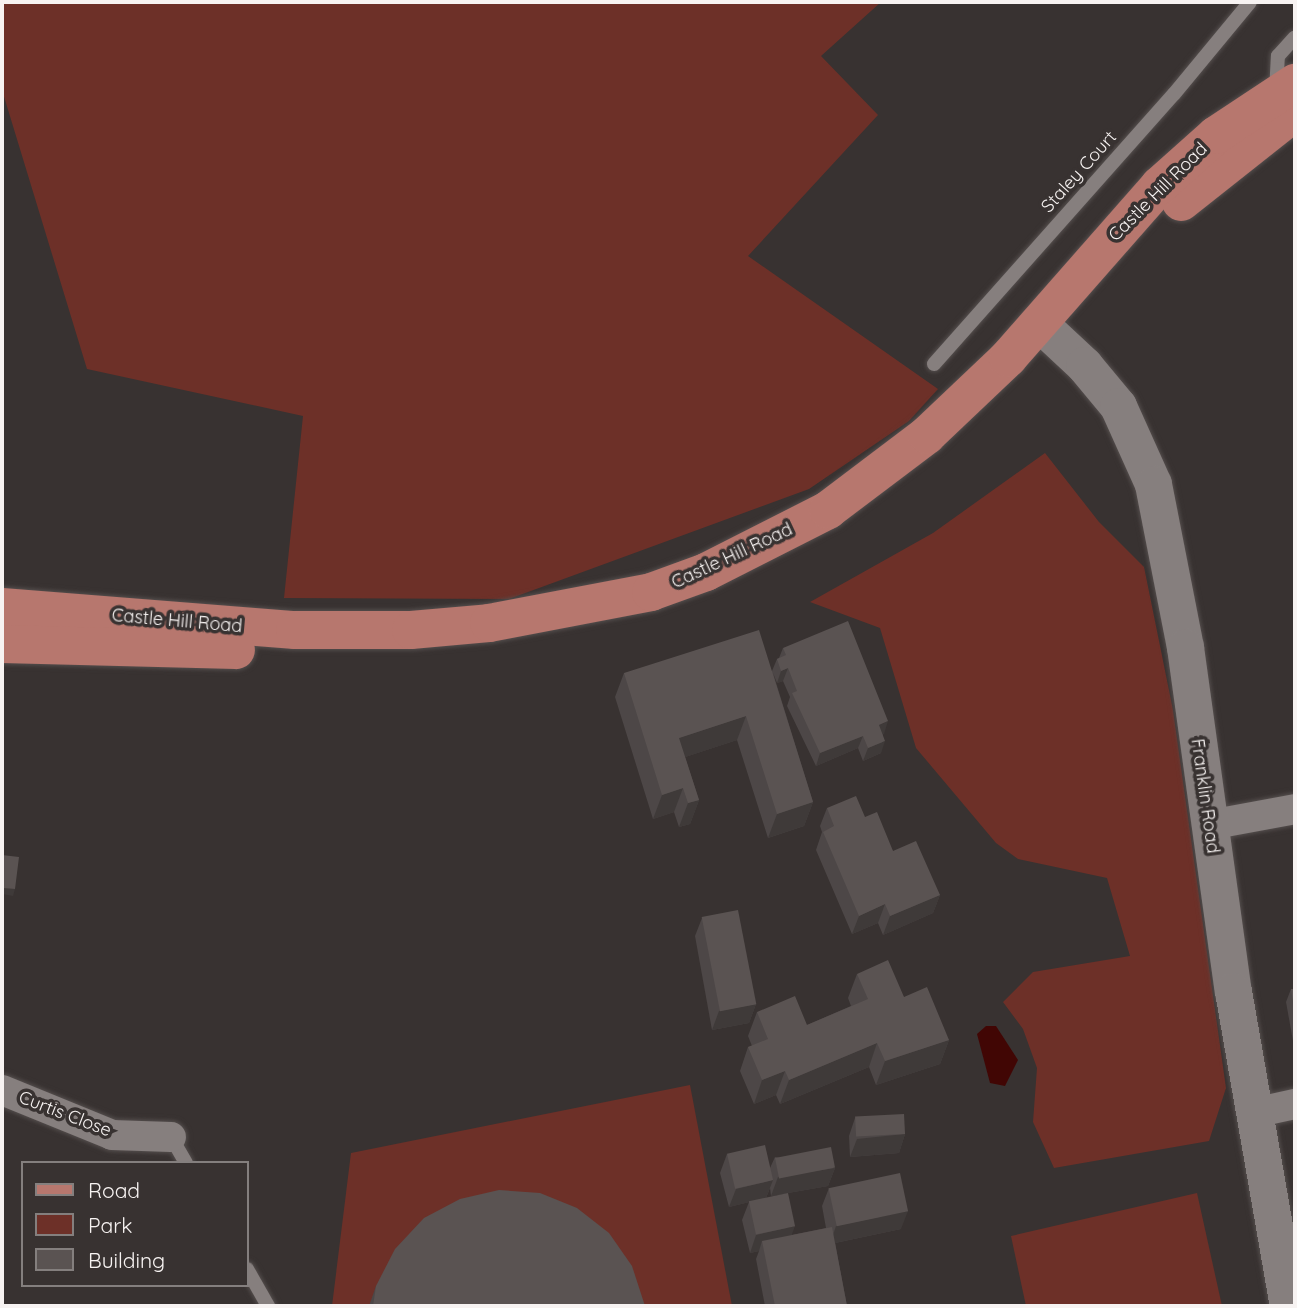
<!DOCTYPE html>
<html>
<head>
<meta charset="utf-8">
<style>
	body { margin:0 }
	#map { position:relative; width:1297px; height:1308px; overflow:hidden; background:#383231; font-family:Quicksand,sans-serif }
	div>[style] { position:absolute }
	.green>* { inset:0; background:#6d3028 }
	.water>* { inset:0; background:#410604 }
	.roads { filter:drop-shadow(0 0 2px #544e4d) drop-shadow(0 0 2px #544e4d) }
	.service>* { height:14px; margin:-7px; padding:0 7px; transform-origin:7px; border-radius:7px; background:#867f7e }
	.minor>* { height:30px; margin:-15px; padding:0 15px; transform-origin:15px; border-radius:15px; background:#867f7e }
	.tertiary>* { height:37px; margin:-18.5px; padding:0 18.5px; transform-origin:18.5px; border-radius:18.5px; background:#867f7e }
	.primary>* { height:38px; margin:-19px; padding:0 19px; transform-origin:19px; border-radius:19px; background:#b7776e }
	.wall>* { inset:0; background:#4d4747 }
	.shaded-wall>* { inset:0; background:#3f3a39 }
	.building>* { inset:0; background:#5a5352; transform-origin:0 0 }
	span { translate:-50% -50%; white-space:nowrap; text-align:center; line-height:1.15; -webkit-text-stroke:7px #383231; paint-order:stroke }
	.street-label { font-size:18px; color:#f7f3f2 }
	.frame { position:absolute; inset:0; border:4px solid #f7f3f2; pointer-events:none }
	.legend { position:absolute; left:21px; top:1161px; width:228px; height:126px; box-sizing:border-box; background:#383231; border:2px solid #847f7e; margin:0; padding:9px 12px; list-style:none; font-size:21px; color:#f7f3f2 }
	.legend li { display:flex; align-items:center; gap:14px; height:35px }
	.legend b { width:35px; border:2px solid #847f7e }
</style>
</head>
<body>
<div id="map">
	<div class="green">
		<div style="clip-path:polygon(2px 2px,881px 2px,821px 56px,878px 115px,748px 256px,938px 389px,909px 421px,809px 489px,509px 599px,284px 598px,303px 416px,87px 369px,2px 90px)"></div>
		<div style="clip-path:polygon(1045px 453px,1099px 522px,1144px 567px,1173px 710px,1226px 1088px,1209px 1141px,1054px 1168px,1033px 1122px,1037px 1068px,1023px 1029px,1003px 1002px,1033px 972px,1130px 956px,1107px 878px,1018px 859px,996px 843px,916px 748px,880px 628px,810px 602px,933px 533px)"></div>
		<div style="clip-path:polygon(690px 1085px,732px 1306px,332px 1306px,351px 1153px)"></div>
		<div style="clip-path:polygon(1197px 1193px,1222px 1306px,1026px 1306px,1011px 1236px)"></div>
	</div>
	<div class="water">
		<div style="clip-path:polygon(986px 1026px,996px 1026px,1018px 1060px,1005px 1086px,990px 1083px,977px 1034px)"></div>
	</div>
	<div class="roads">
		<div class="service">
			<div style="left:1276px;top:92px;width:36px;rotate:-87deg"></div>
			<div style="left:1278px;top:56px;width:25px;rotate:-48deg"></div>
			<div style="left:934px;top:364px;width:361px;rotate:-48.4deg"></div>
			<div style="left:1174px;top:94px;width:119px;rotate:-50.4deg"></div>
			<div style="left:171px;top:1137px;width:30px;rotate:60deg"></div>
			<div style="left:247px;top:1269px;width:43px;rotate:60.4deg"></div>
		</div>
		<div class="minor">
			<div style="left:1209px;top:825px;width:87px;rotate:-10.5deg"></div>
			<div style="left:2px;top:1090px;width:119px;rotate:22.2deg"></div>
			<div style="left:112px;top:1135px;width:59px;rotate:1.9deg"></div>
			<div style="left:1254px;top:1113px;width:42px;rotate:-12.4deg"></div>
		</div>
		<div class="tertiary">
			<div style="left:1039px;top:323px;width:62px;rotate:43deg"></div>
			<div style="left:1084px;top:365px;width:53px;rotate:50.3deg"></div>
			<div style="left:1118px;top:406px;width:85px;rotate:65.8deg"></div>
			<div style="left:1153px;top:484px;width:166px;rotate:78.9deg"></div>
			<div style="left:1185px;top:647px;width:347px;rotate:82.1deg"></div>
			<div style="left:1233px;top:991px;width:320px;rotate:80.1deg"></div>
		</div>
		<div class="primary">
			<div style="left:1181px;top:202px;width:132px;rotate:-38.3deg"></div>
			<div style="left:2px;top:607px;width:294px;rotate:4.5deg"></div>
			<div style="left:295px;top:630px;width:116px"></div>
			<div style="left:411px;top:630px;width:78px;rotate:-5.1deg"></div>
			<div style="left:489px;top:623px;width:165px;rotate:-10.8deg"></div>
			<div style="left:651px;top:592px;width:59px;rotate:-20deg"></div>
			<div style="left:706px;top:572px;width:137px;rotate:-26.9deg"></div>
			<div style="left:828px;top:510px;width:124px;rotate:-37.1deg"></div>
			<div style="left:927px;top:435px;width:112px;rotate:-43.5deg"></div>
			<div style="left:1008px;top:358px;width:229px;rotate:-48.7deg"></div>
			<div style="left:1159px;top:186px;width:76px;rotate:-41.8deg"></div>
			<div style="left:1216px;top:135px;width:95px;rotate:-33.4deg"></div>
			<div style="left:2px;top:644px;width:234px;rotate:1.5deg"></div>
		</div>
	</div>
	<div class="wall">
		<div style="clip-path:polygon(783px 648px,884px 734px,883px 734px,881px 753px,863px 761px,858px 748px,816px 766px,787px 706px,790px 697px,783px 681px,777px 683px,773px 673px,813px 802px,804px 826px,768px 838px,737px 740px,685px 757px,699px 800px,690px 824px,679px 827px,674px 812px,653px 819px,615px 697px,624px 673px,772px 671px,777px 659px,779px 658px)"></div>
		<div style="clip-path:polygon(827px 808px,865px 817px,893px 851px,940px 895px,933px 913px,883px 935px,878px 923px,852px 934px,816px 850px,822px 832px,820px 826px)"></div>
		<div style="clip-path:polygon(702px 918px,756px 1004px,749px 1023px,712px 1030px,695px 936px)"></div>
		<div style="clip-path:polygon(857px 974px,904px 997px,949px 1040px,940px 1064px,876px 1085px,869px 1067px,780px 1104px,776px 1095px,754px 1104px,740px 1071px,748px 1047px,752px 1046px,748px 1036px,757px 1012px,807px 1025px,851px 1006px,848px 998px)"></div>
		<div style="clip-path:polygon(1291px 989px,1295px 989px,1295px 1052px,1286px 1002px)"></div>
		<div style="clip-path:polygon(855px 1118px,905px 1134px,899px 1153px,850px 1157px,849px 1136px)"></div>
		<div style="clip-path:polygon(727px 1154px,770px 1168px,775px 1157px,835px 1168px,828px 1186px,771px 1196px,770px 1188px,766px 1198px,792px 1235px,826px 1228px,822px 1206px,829px 1188px,901px 1229px,835px 1243px,847px 1306px,765px 1306px,756px 1259px,759px 1251px,750px 1253px,742px 1220px,749px 1202px,729px 1207px,720px 1173px)"></div>
		<div style="clip-path:polygon(376px 1286px,645px 1306px,369px 1306px)"></div>
	</div>
	<div class="shaded-wall">
		<div style="clip-path:polygon(788px 668px,783px 681px,777px 683px,781px 671px)"></div>
		<div style="clip-path:polygon(746px 716px,737px 740px,670px 762px,679px 738px)"></div>
		<div style="clip-path:polygon(888px 721px,884px 734px,874px 737px,879px 725px)"></div>
		<div style="clip-path:polygon(863px 736px,858px 748px,816px 766px,820px 753px)"></div>
		<div style="clip-path:polygon(885px 741px,881px 753px,863px 761px,868px 748px)"></div>
		<div style="clip-path:polygon(683px 788px,674px 812px,653px 819px,662px 795px)"></div>
		<div style="clip-path:polygon(699px 800px,690px 824px,679px 827px,688px 803px)"></div>
		<div style="clip-path:polygon(813px 802px,804px 826px,768px 838px,777px 814px)"></div>
		<div style="clip-path:polygon(2px 888px,15px 889px,13px 896px,2px 894px)"></div>
		<div style="clip-path:polygon(940px 895px,933px 913px,883px 935px,890px 916px)"></div>
		<div style="clip-path:polygon(885px 904px,878px 923px,852px 934px,859px 916px)"></div>
		<div style="clip-path:polygon(756px 1004px,749px 1023px,712px 1030px,719px 1011px)"></div>
		<div style="clip-path:polygon(949px 1040px,940px 1064px,876px 1085px,885px 1061px)"></div>
		<div style="clip-path:polygon(877px 1043px,869px 1067px,780px 1104px,789px 1080px)"></div>
		<div style="clip-path:polygon(785px 1071px,776px 1095px,754px 1104px,762px 1080px)"></div>
		<div style="clip-path:polygon(905px 1134px,899px 1153px,850px 1157px,857px 1139px)"></div>
		<div style="clip-path:polygon(835px 1168px,828px 1186px,771px 1196px,778px 1177px)"></div>
		<div style="clip-path:polygon(773px 1180px,766px 1198px,729px 1207px,736px 1189px)"></div>
		<div style="clip-path:polygon(908px 1211px,901px 1229px,830px 1244px,836px 1226px)"></div>
		<div style="clip-path:polygon(795px 1226px,788px 1245px,762px 1241px,759px 1251px,750px 1253px,756px 1235px)"></div>
	</div>
	<div class="building">
		<div style="clip-path:polygon(848px 621px,888px 721px,879px 725px,885px 741px,868px 748px,863px 736px,820px 753px,792px 693px,797px 691px,788px 668px,781px 671px,777px 659px,786px 655px,783px 648px)"></div>
		<div style="clip-path:polygon(759px 630px,813px 802px,777px 814px,746px 716px,679px 738px,699px 800px,688px 803px,683px 788px,662px 795px,624px 673px)"></div>
		<div style="clip-path:polygon(856px 796px,865px 817px,877px 812px,893px 851px,916px 841px,940px 895px,890px 916px,885px 904px,859px 916px,823px 832px,834px 826px,827px 808px)"></div>
		<div style="clip-path:polygon(2px 855px,19px 857px,15px 889px,2px 888px)"></div>
		<div style="left:738px;top:910px;width:96px;height:37px;rotate:79deg"></div>
		<div style="clip-path:polygon(888px 960px,904px 997px,927px 987px,949px 1040px,885px 1061px,877px 1043px,789px 1080px,785px 1071px,762px 1080px,748px 1047px,768px 1039px,757px 1012px,795px 996px,807px 1025px,868px 999px,857px 974px)"></div>
		<div style="clip-path:polygon(1291px 989px,1295px 989px,1295px 1014px)"></div>
		<div style="left:904px;top:1114px;width:20px;height:49px;rotate:87deg"></div>
		<div style="left:765px;top:1145px;width:36px;height:39px;rotate:77deg"></div>
		<div style="left:831px;top:1147px;width:21px;height:57px;rotate:79deg"></div>
		<div style="left:900px;top:1173px;width:39px;height:73px;rotate:78deg"></div>
		<div style="clip-path:polygon(499px 1190px,540px 1193px,577px 1208px,609px 1233px,632px 1266px,645px 1306px,373px 1306px,376px 1286px,395px 1249px,424px 1218px,460px 1199px)"></div>
		<div style="left:788px;top:1193px;width:34px;height:40px;rotate:78deg"></div>
		<div style="clip-path:polygon(832px 1227px,847px 1306px,775px 1306px,762px 1241px)"></div>
	</div>
	<div class="street-label">
		<span style="left:1079px;top:172px;rotate:-48deg">Staley Court</span>
		<span style="left:1158px;top:192px;rotate:-45deg">Castle Hill Road</span>
		<span style="left:732px;top:556px;rotate:-25deg">Castle Hill Road</span>
		<span style="left:177px;top:621px;rotate:5deg">Castle Hill Road</span>
		<span style="left:1205px;top:796px;rotate:82deg">Franklin Road</span>
		<span style="left:65px;top:1114px;rotate:21deg">Curtis Close</span>
	</div>
	<div class="frame"></div>
	<ul class="legend">
	<li><b style="height:9px;background:#b7776e"></b>Road</li>
	<li><b style="height:19px;background:#6d3028"></b>Park</li>
	<li><b style="height:19px;background:#5a5352"></b>Building</li>
	</ul>
</div>
</body>
</html>
